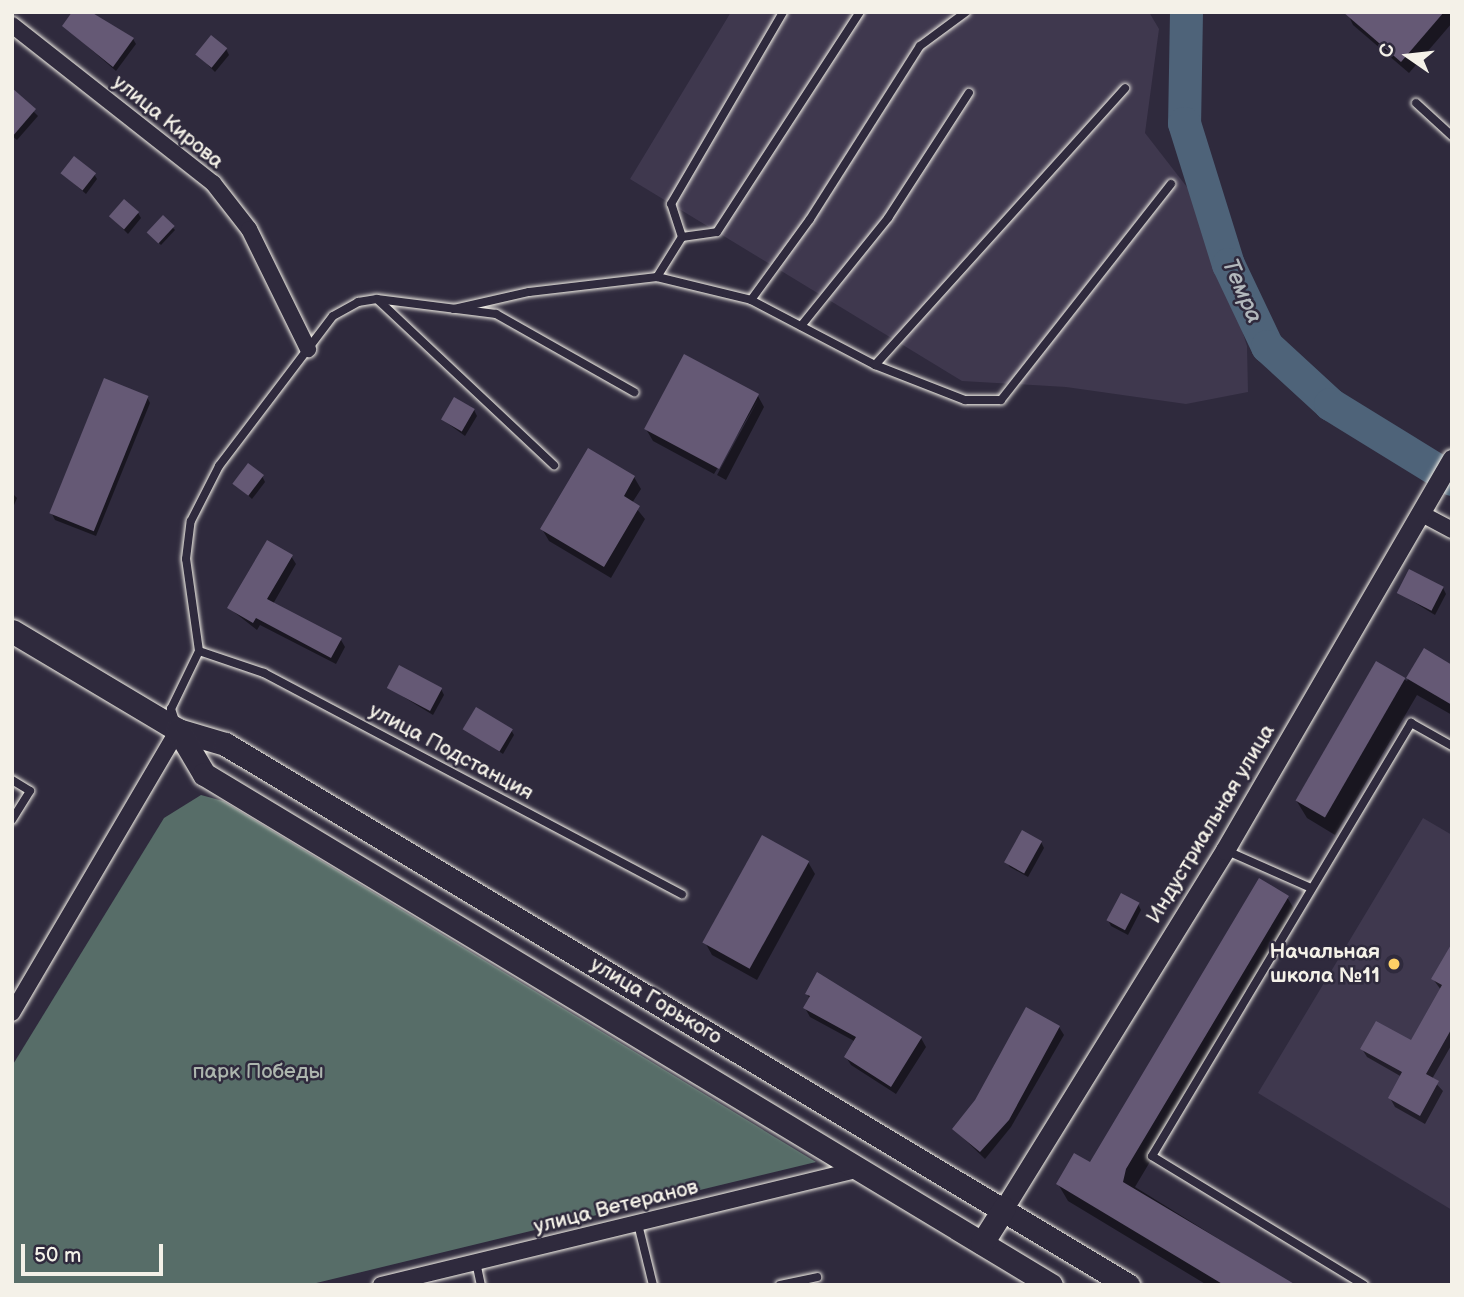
<!DOCTYPE html>
<html>
<head>
<meta charset="utf-8">
<style>
	body { margin:0 }
	#map { position:relative; width:1464px; height:1297px; overflow:hidden; background:#2f2a3d; font-family:"Balsamiq Sans",sans-serif }
	div>[style] { position:absolute }
	.built>* { inset:0; background:#3f384e }
	.green>* { inset:0; background:#576d68 }
	.shadow>* { inset:0; background:#0007 }
	.river>* { height:33px; margin:-16.5px; padding:0 16.5px; transform-origin:16.5px; border-radius:16.5px; background:#4e6379 }
	.building>* { inset:0; background:#655975; transform-origin:0 0 }
	.roads { filter:drop-shadow(0 0 2px #f4f1e8) drop-shadow(0 0 2px #f4f1e8) }
	.service>* { height:8px; margin:-4px; padding:0 4px; transform-origin:4px; border-radius:4px; background:#2f2a3d }
	.minor>* { height:16px; margin:-8px; padding:0 8px; transform-origin:8px; border-radius:8px; background:#2f2a3d }
	.tertiary>* { height:19px; margin:-9.5px; padding:0 9.5px; transform-origin:9.5px; border-radius:9.5px; background:#2f2a3d }
	.secondary>* { height:23px; margin:-11.5px; padding:0 11.5px; transform-origin:11.5px; border-radius:11.5px; background:#2f2a3d }
	.dots>* { width:19px; height:19px; translate:-50% -50%; box-sizing:border-box; border:4px solid #2f2a3d; border-radius:50% }
	span { translate:-50% -50%; white-space:nowrap; text-align:center; line-height:1.15; -webkit-text-stroke:5px #2f2a3d; paint-order:stroke }
	.street-label { font-size:21px; color:#f4f1e8 }
	.poi-label { font-size:21px; color:#f4f1e8; font-weight:700 }
	.right { translate:-100% -50%; text-align:right }
	.park-label { font-size:21px; color:#adb6ae }
	.water-label { font-size:23px; color:#b2b8bc; font-style:italic }
	.frame { position:absolute; inset:0; border:14px solid #f4f1e8; pointer-events:none }
	.north { position:absolute; left:1373px; top:21px; width:70px; height:70px; -webkit-text-stroke:5px #2f2a3d; paint-order:stroke; rotate:284deg; font-size:19px; font-weight:700; line-height:28px; text-align:center; color:#f4f1e8 }
	.north::after { content:''; display:block; margin:auto; width:24px; height:32px; background:#f4f1e8; clip-path:polygon(50% 0,100% 100%,50% 72%,0 100%) }
	.scale { position:absolute; left:21px; top:1244px; width:142px; height:32px; box-sizing:border-box; border:4px solid #f4f1e8; border-top:0; padding-left:9px; font-size:21px; line-height:24px; white-space:nowrap; color:#f4f1e8; -webkit-text-stroke:5px #2f2a3d; paint-order:stroke }
</style>
</head>
<body>
<div id="map">
	<div class="built">
		<div style="clip-path:polygon(731px 12px,1149px 12px,1159px 29px,1145px 133px,1204px 209px,1247px 346px,1248px 392px,1186px 404px,1066px 387px,962px 381px,630px 179px)"></div>
		<div style="clip-path:polygon(1423px 818px,1452px 835px,1452px 1210px,1258px 1093px)"></div>
	</div>
	<div class="green">
		<div style="clip-path:polygon(201px 795px,223px 801px,816px 1162px,308px 1285px,12px 1285px,12px 1066px,164px 818px)"></div>
	</div>
	<div class="shadow">
		<div style="clip-path:polygon(1347px 12px,1452px 12px,1452px 23px,1409px 73px,1353px 25px)"></div>
		<div style="clip-path:polygon(64px 26px,133px 39px,136px 44px,116px 71px)"></div>
		<div style="clip-path:polygon(226px 49px,229px 55px,215px 72px,197px 54px)"></div>
		<div style="clip-path:polygon(17px 95px,38px 116px,17px 140px,12px 136px)"></div>
		<div style="clip-path:polygon(63px 174px,94px 174px,97px 179px,86px 194px)"></div>
		<div style="clip-path:polygon(138px 213px,141px 218px,128px 234px,111px 217px)"></div>
		<div style="clip-path:polygon(163px 218px,175px 230px,161px 245px,150px 235px)"></div>
		<div style="clip-path:polygon(758px 396px,764px 407px,726px 480px,717px 475px,758px 400px,714px 474px,653px 441px,646px 429px)"></div>
		<div style="clip-path:polygon(147px 397px,150px 403px,96px 536px,55px 520px,52px 514px)"></div>
		<div style="clip-path:polygon(474px 410px,477px 416px,465px 436px,443px 420px)"></div>
		<div style="clip-path:polygon(262px 476px,265px 482px,252px 499px,235px 483px)"></div>
		<div style="clip-path:polygon(634px 477px,641px 489px,632px 503px,645px 519px,611px 578px,549px 541px,542px 529px)"></div>
		<div style="clip-path:polygon(12px 493px,17px 498px,12px 510px)"></div>
		<div style="clip-path:polygon(291px 556px,296px 564px,273px 604px,341px 640px,345px 647px,336px 664px,260px 625px,257px 630px,229px 608px)"></div>
		<div style="clip-path:polygon(1443px 588px,1446px 594px,1435px 615px,1399px 593px)"></div>
		<div style="clip-path:polygon(1424px 651px,1452px 667px,1452px 715px,1417px 695px,1335px 835px,1307px 818px,1296px 800px,1377px 663px,1407px 681px)"></div>
		<div style="clip-path:polygon(389px 688px,441px 689px,444px 695px,433px 715px)"></div>
		<div style="clip-path:polygon(465px 729px,511px 730px,514px 735px,503px 754px)"></div>
		<div style="clip-path:polygon(1041px 842px,1044px 848px,1028px 877px,1010px 867px,1006px 862px)"></div>
		<div style="clip-path:polygon(808px 862px,815px 874px,757px 980px,712px 955px,706px 944px)"></div>
		<div style="clip-path:polygon(1287px 897px,1297px 914px,1135px 1187px,1293px 1285px,1207px 1285px,1068px 1201px,1058px 1184px,1090px 1164px)"></div>
		<div style="clip-path:polygon(1138px 904px,1141px 910px,1128px 935px,1111px 926px,1108px 920px)"></div>
		<div style="clip-path:polygon(1451px 947px,1452px 1044px,1432px 1079px,1443px 1091px,1425px 1124px,1395px 1107px,1390px 1098px,1402px 1077px,1367px 1057px,1362px 1049px,1412px 1043px,1441px 990px,1433px 979px)"></div>
		<div style="clip-path:polygon(807px 994px,921px 1038px,926px 1047px,896px 1094px,851px 1065px,846px 1057px,856px 1042px,810px 1017px,805px 1008px,810px 999px)"></div>
		<div style="clip-path:polygon(1059px 1027px,1064px 1035px,1011px 1127px,985px 1159px,954px 1129px)"></div>
	</div>
	<div class="river">
		<div style="left:1186px;top:12px;width:111px;rotate:91deg"></div>
		<div style="left:1184px;top:123px;width:148px;rotate:72.7deg"></div>
		<div style="left:1228px;top:264px;width:91px;rotate:64.6deg"></div>
		<div style="left:1267px;top:346px;width:86px;rotate:42.6deg"></div>
		<div style="left:1330px;top:404px;width:143px;rotate:31.6deg"></div>
	</div>
	<div class="building">
		<div style="clip-path:polygon(72px 12px,91px 12px,134px 38px,113px 67px,62px 26px)"></div>
		<div style="clip-path:polygon(1343px 12px,1444px 12px,1401px 62px)"></div>
		<div style="left:211px;top:35px;width:21px;height:25px;rotate:39deg"></div>
		<div style="clip-path:polygon(12px 88px,36px 109px,12px 137px)"></div>
		<div style="left:74px;top:156px;width:28px;height:22px;rotate:38deg"></div>
		<div style="left:124px;top:199px;width:20px;height:23px;rotate:41deg"></div>
		<div style="left:163px;top:215px;width:16px;height:24px;rotate:43deg"></div>
		<div style="left:684px;top:354px;width:85px;height:85px;rotate:28deg"></div>
		<div style="left:104px;top:378px;width:48px;height:146px;rotate:22deg"></div>
		<div style="left:454px;top:397px;width:24px;height:26px;rotate:30deg"></div>
		<div style="clip-path:polygon(588px 448px,635px 476px,624px 496px,640px 506px,604px 567px,540px 529px)"></div>
		<div style="left:248px;top:463px;width:20px;height:26px;rotate:37deg"></div>
		<div style="clip-path:polygon(267px 540px,293px 555px,267px 599px,342px 638px,331px 658px,256px 618px,253px 623px,227px 608px)"></div>
		<div style="left:1409px;top:569px;width:39px;height:27px;rotate:27deg"></div>
		<div style="clip-path:polygon(1424px 648px,1452px 665px,1452px 705px,1406px 678px)"></div>
		<div style="left:1376px;top:661px;width:34px;height:161px;rotate:30deg"></div>
		<div style="left:399px;top:665px;width:49px;height:26px;rotate:28deg"></div>
		<div style="left:476px;top:707px;width:43px;height:26px;rotate:31deg"></div>
		<div style="left:1022px;top:830px;width:23px;height:37px;rotate:29deg"></div>
		<div style="left:762px;top:835px;width:54px;height:123px;rotate:29deg"></div>
		<div style="clip-path:polygon(1259px 878px,1289px 896px,1126px 1169px,1123px 1182px,1296px 1285px,1224px 1285px,1056px 1184px,1074px 1153px,1090px 1162px)"></div>
		<div style="left:1121px;top:893px;width:21px;height:31px;rotate:28deg"></div>
		<div style="clip-path:polygon(1452px 943px,1452px 1028px,1426px 1074px,1439px 1081px,1420px 1116px,1388px 1098px,1402px 1072px,1360px 1049px,1376px 1021px,1411px 1040px,1442px 985px,1431px 979px)"></div>
		<div style="clip-path:polygon(817px 972px,922px 1037px,891px 1087px,844px 1057px,856px 1037px,803px 1008px,810px 996px,805px 994px)"></div>
		<div style="clip-path:polygon(1026px 1007px,1060px 1026px,1009px 1120px,980px 1152px,952px 1129px,975px 1100px)"></div>
	</div>
	<div class="roads">
		<div class="service">
			<div style="left:1416px;top:103px;width:49px;rotate:42.5deg"></div>
			<div style="left:682px;top:237px;width:35px;rotate:-8deg"></div>
			<div style="left:717px;top:232px;width:262px;rotate:-57deg"></div>
			<div style="left:657px;top:277px;width:47px;rotate:-58deg"></div>
			<div style="left:682px;top:237px;width:35px;rotate:-108deg"></div>
			<div style="left:671px;top:204px;width:222px;rotate:-59.7deg"></div>
			<div style="left:377px;top:299px;width:243px;rotate:43.2deg"></div>
			<div style="left:751px;top:300px;width:100px;rotate:-53.9deg"></div>
			<div style="left:810px;top:219px;width:205px;rotate:-57.6deg"></div>
			<div style="left:920px;top:46px;width:57px;rotate:-36.5deg"></div>
			<div style="left:454px;top:309px;width:77px;rotate:-12.8deg"></div>
			<div style="left:529px;top:292px;width:129px;rotate:-6.7deg"></div>
			<div style="left:657px;top:277px;width:97px;rotate:13.7deg"></div>
			<div style="left:751px;top:300px;width:140px;rotate:27.7deg"></div>
			<div style="left:875px;top:365px;width:97px;rotate:21.3deg"></div>
			<div style="left:965px;top:400px;width:36px"></div>
			<div style="left:1001px;top:400px;width:275px;rotate:-51.8deg"></div>
			<div style="left:801px;top:326px;width:139px;rotate:-51.1deg"></div>
			<div style="left:888px;top:218px;width:149px;rotate:-57.1deg"></div>
			<div style="left:875px;top:365px;width:373px;rotate:-47.9deg"></div>
			<div style="left:199px;top:651px;width:69px;rotate:18.7deg"></div>
			<div style="left:264px;top:673px;width:473px;rotate:27.9deg"></div>
			<div style="left:175px;top:721px;width:13px;rotate:-108deg"></div>
			<div style="left:171px;top:709px;width:64px;rotate:-64.2deg"></div>
			<div style="left:199px;top:651px;width:93px;rotate:-98deg"></div>
			<div style="left:186px;top:559px;width:38px;rotate:-83deg"></div>
			<div style="left:191px;top:521px;width:62px;rotate:-63deg"></div>
			<div style="left:219px;top:466px;width:188px;rotate:-52.8deg"></div>
			<div style="left:333px;top:316px;width:29px;rotate:-29deg"></div>
			<div style="left:358px;top:302px;width:19px;rotate:-9deg"></div>
			<div style="left:377px;top:299px;width:120px;rotate:7.2deg"></div>
			<div style="left:496px;top:314px;width:159px;rotate:29.5deg"></div>
			<div style="left:12px;top:780px;width:21px;rotate:31deg"></div>
			<div style="left:30px;top:791px;width:34px;rotate:122deg"></div>
			<div style="left:1225px;top:850px;width:94px;rotate:23.8deg"></div>
			<div style="left:638px;top:1224px;width:63px;rotate:76.2deg"></div>
			<div style="left:476px;top:1262px;width:24px;rotate:78deg"></div>
			<div style="left:780px;top:1285px;width:38px;rotate:-12deg"></div>
			<div style="left:1364px;top:1285px;width:248px;rotate:-148.7deg"></div>
			<div style="left:1152px;top:1156px;width:505px;rotate:-59.11deg"></div>
			<div style="left:1411px;top:723px;width:47px;rotate:29.3deg"></div>
		</div>
		<div class="minor">
			<div style="left:12px;top:25px;width:256px;rotate:38.2deg"></div>
			<div style="left:213px;top:183px;width:58px;rotate:52deg"></div>
			<div style="left:249px;top:229px;width:134px;rotate:63.8deg"></div>
			<div style="left:1420px;top:513px;width:36px;rotate:28deg"></div>
			<div style="left:12px;top:1013px;width:328px;rotate:-59.6deg"></div>
			<div style="left:381px;top:1285px;width:492px;rotate:-13.6deg"></div>
		</div>
		<div class="tertiary">
			<div style="left:1004px;top:1208px;width:421px;rotate:-58.3deg"></div>
			<div style="left:1225px;top:850px;width:452px;rotate:-59.9deg"></div>
		</div>
		<div class="secondary">
			<div style="left:12px;top:631px;width:193px;rotate:30.8deg"></div>
			<div style="left:178px;top:730px;width:49px;rotate:16.6deg"></div>
			<div style="left:225px;top:744px;width:1053px;rotate:30.93deg"></div>
			<div style="left:178px;top:730px;width:51px;rotate:59.4deg"></div>
			<div style="left:204px;top:774px;width:989px;rotate:31.1deg"></div>
			<div style="left:982px;top:1243px;width:41px;rotate:-57.8deg"></div>
		</div>
	</div>
	<div class="dots">
		<div style="left:1394px;top:964px;background:#ffd166"></div>
	</div>
	<div class="street-label">
		<span style="left:168px;top:122px;rotate:39deg">улица Кирова</span>
		<span style="left:451px;top:752px;rotate:28deg">улица Подстанция</span>
		<span style="left:1211px;top:824px;rotate:-59deg">Индустриальная улица</span>
		<span style="left:656px;top:1001px;rotate:31deg">улица Горького</span>
		<span style="left:616px;top:1207px;rotate:-14deg">улица Ветеранов</span>
	</div>
	<div class="poi-label">
		<span class="right" style="left:1380px;top:964px">Начальная<br>школа №11</span>
	</div>
	<div class="park-label">
		<span style="left:258px;top:1072px">парк Победы</span>
	</div>
	<div class="water-label">
		<span style="left:1242px;top:291px;rotate:66deg">Темра</span>
	</div>
	<div class="frame"></div>
	<div class="north">С</div>
	<div class="scale">50 m</div>
</div>
</body>
</html>
